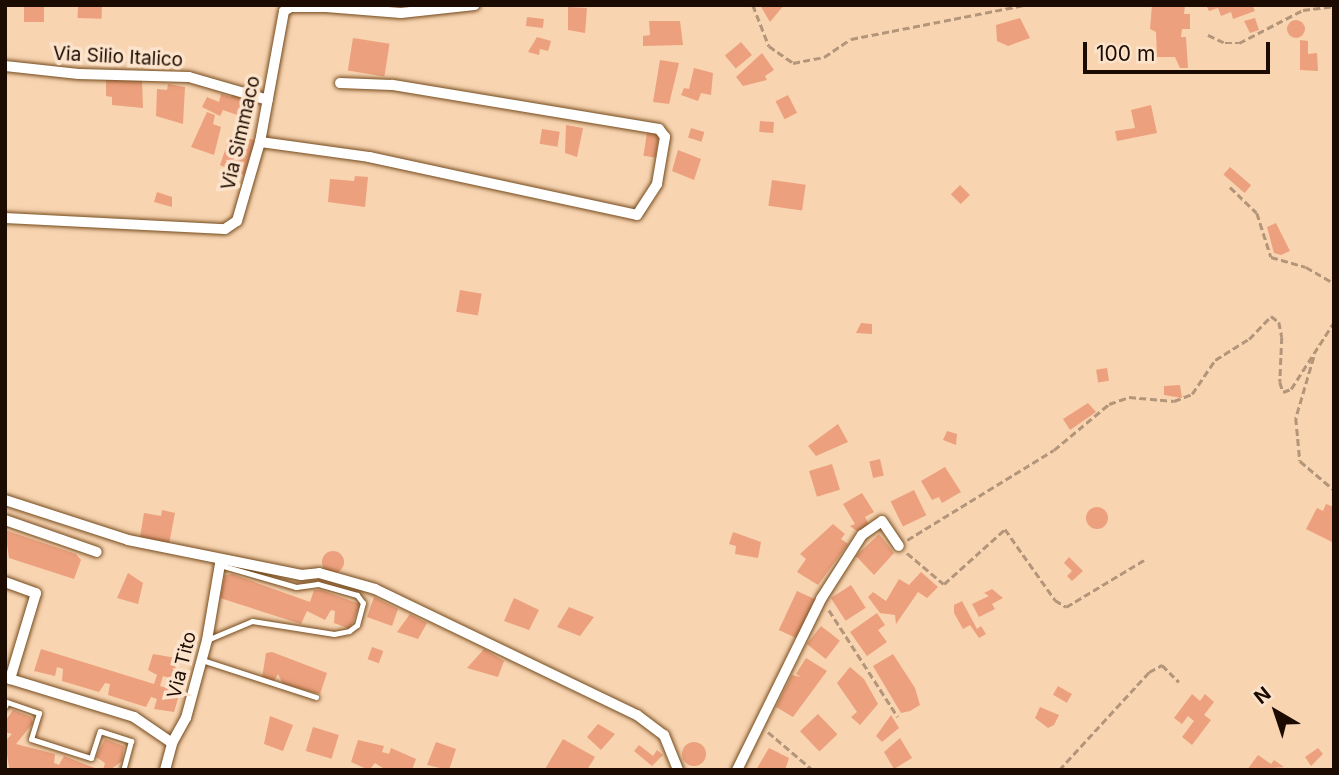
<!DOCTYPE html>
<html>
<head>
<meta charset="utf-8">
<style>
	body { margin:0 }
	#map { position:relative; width:1339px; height:775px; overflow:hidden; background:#f8d4b1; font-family:Inter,sans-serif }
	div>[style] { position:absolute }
	.building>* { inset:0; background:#eca07d; transform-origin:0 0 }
	.round { border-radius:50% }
	.path>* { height:2.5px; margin-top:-1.25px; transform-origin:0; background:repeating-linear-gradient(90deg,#b3957a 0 7px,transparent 0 10.5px) }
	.roads { filter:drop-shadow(0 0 2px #744a1c) drop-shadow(0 0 2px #744a1c) }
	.lane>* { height:5px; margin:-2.5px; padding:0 2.5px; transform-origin:2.5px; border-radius:2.5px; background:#fff }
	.street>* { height:10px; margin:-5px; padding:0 5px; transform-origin:5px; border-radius:5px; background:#fff }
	span { translate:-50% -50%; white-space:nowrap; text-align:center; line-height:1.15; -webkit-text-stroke:7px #fce3cc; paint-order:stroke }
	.street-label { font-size:19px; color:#1c0b00 }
	.frame { position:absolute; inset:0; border:7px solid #1c0b00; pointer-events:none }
	.north { position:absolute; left:1241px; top:677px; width:70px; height:70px; -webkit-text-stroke:5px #fce3cc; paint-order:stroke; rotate:321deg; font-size:19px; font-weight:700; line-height:28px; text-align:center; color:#1c0b00 }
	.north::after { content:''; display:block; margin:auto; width:24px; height:32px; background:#1c0b00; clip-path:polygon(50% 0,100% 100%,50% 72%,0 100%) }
	.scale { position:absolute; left:1083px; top:42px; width:187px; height:32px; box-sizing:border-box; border:4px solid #1c0b00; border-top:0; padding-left:9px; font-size:21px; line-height:24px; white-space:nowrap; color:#1c0b00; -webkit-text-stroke:5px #fce3cc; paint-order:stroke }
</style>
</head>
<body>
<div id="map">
	<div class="building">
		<div style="left:24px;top:5px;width:20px;height:17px"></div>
		<div style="left:78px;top:5px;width:24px;height:13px;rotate:2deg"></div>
		<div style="clip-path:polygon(760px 5px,784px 5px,770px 22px)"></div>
		<div style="clip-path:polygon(1152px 5px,1185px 5px,1184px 14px,1190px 14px,1190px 29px,1182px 29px,1181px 37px,1186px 37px,1188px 68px,1180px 68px,1175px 57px,1157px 57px,1156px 32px,1150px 29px)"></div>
		<div style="clip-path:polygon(1206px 5px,1252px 5px,1255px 11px,1233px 19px,1231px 12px,1221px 16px,1218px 8px,1209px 11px)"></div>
		<div style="clip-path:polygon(568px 7px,587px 8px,585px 33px,568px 30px)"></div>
		<div style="left:527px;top:17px;width:17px;height:9px;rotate:7deg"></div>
		<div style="clip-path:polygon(1020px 18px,1030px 38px,1008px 46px,997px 41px,996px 25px)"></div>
		<div style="clip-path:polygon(1255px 18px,1259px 30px,1250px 33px,1244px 21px)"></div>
		<div class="round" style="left:1287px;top:20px;width:18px;height:18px"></div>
		<div style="clip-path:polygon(649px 21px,680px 21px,683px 45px,643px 46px,643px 36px,650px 35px)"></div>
		<div style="clip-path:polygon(537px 37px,551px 41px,548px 51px,540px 49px,539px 55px,528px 52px)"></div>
		<div style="left:353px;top:38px;width:37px;height:33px;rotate:9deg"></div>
		<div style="clip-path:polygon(1300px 40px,1308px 41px,1308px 54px,1317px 53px,1318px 71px,1300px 70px)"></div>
		<div style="left:741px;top:42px;width:17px;height:21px;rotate:50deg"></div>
		<div style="clip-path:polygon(762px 53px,774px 70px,765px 76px,767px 80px,743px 86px,736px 77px)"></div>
		<div style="clip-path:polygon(660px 60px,679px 63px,669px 104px,653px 102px)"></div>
		<div style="clip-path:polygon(694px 68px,713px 73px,711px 95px,701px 93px,698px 101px,681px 95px,684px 88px,689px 89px)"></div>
		<div style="clip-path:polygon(106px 77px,142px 80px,143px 108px,112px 105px,112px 97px,106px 96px)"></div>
		<div style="clip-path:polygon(168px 84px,185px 87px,183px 124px,156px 116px,157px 89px,167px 90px)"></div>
		<div style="clip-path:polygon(233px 90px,252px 96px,246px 118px,223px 110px,220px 116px,202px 107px,207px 97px,219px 102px,221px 94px,231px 97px)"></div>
		<div style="left:788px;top:95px;width:20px;height:14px;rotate:63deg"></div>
		<div style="clip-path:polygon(1151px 105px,1157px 133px,1117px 141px,1115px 131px,1135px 128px,1131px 110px)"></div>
		<div style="clip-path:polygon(207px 112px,215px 115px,213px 124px,221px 127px,214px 155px,191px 147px)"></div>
		<div style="left:760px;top:121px;width:14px;height:11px;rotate:4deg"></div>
		<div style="clip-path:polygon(566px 125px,583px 128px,577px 157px,565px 153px)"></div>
		<div style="left:691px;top:128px;width:14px;height:10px;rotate:17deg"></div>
		<div style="left:542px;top:129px;width:18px;height:15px;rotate:9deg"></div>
		<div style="left:647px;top:133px;width:12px;height:23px;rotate:9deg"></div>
		<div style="clip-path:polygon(239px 134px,255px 141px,244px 175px,220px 165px,230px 136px)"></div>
		<div style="clip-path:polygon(678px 150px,701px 159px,694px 180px,672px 171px)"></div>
		<div style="left:1230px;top:167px;width:28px;height:10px;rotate:41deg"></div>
		<div style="clip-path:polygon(355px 176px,368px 177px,365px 207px,328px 202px,330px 179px,354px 181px)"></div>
		<div style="left:772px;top:180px;width:34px;height:26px;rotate:8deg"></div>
		<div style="left:960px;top:185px;width:14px;height:13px;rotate:45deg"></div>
		<div style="clip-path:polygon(157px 192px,172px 197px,172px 207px,154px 202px)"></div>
		<div style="clip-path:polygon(1276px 223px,1290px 251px,1281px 255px,1274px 253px,1267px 227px)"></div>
		<div style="left:460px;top:290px;width:22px;height:22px;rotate:10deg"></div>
		<div style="clip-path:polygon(861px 323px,872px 324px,872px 334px,856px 333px)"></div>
		<div style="left:1107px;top:368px;width:13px;height:11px;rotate:81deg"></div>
		<div style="clip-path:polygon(1180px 385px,1182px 398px,1164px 395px,1164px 386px)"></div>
		<div style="clip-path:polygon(1088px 403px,1096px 412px,1070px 430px,1063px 419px)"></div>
		<div style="clip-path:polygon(838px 424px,848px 442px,816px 456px,808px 446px)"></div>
		<div style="clip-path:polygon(947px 431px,957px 434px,956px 445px,943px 440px)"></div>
		<div style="left:880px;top:459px;width:17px;height:11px;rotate:77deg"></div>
		<div style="left:832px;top:464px;width:27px;height:24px;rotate:73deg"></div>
		<div style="clip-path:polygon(945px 467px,961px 492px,942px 503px,939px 497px,932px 500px,921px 481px)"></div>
		<div style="left:914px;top:490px;width:28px;height:26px;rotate:64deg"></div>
		<div style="clip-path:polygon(862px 493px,874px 512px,865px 517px,869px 525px,861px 534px,850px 526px,855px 524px,843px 504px)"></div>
		<div style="clip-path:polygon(1326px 504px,1334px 507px,1334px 543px,1306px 529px,1317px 508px,1323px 511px)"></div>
		<div class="round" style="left:1086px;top:507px;width:22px;height:22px"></div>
		<div style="clip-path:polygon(162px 510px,175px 513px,169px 544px,140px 537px,144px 513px,161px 516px)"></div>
		<div style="clip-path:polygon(833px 524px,845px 534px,841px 539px,848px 544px,818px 585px,797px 572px,806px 559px,800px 554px)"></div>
		<div style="clip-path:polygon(5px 530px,76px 554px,81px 560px,74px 579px,9px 558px)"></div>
		<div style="clip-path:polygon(733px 532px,761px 542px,758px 558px,735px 554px,736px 546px,729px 544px)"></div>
		<div style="clip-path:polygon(879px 534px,894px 553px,874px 575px,856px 556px)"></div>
		<div class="round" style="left:322px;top:551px;width:22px;height:22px"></div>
		<div style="clip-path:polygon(1069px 557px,1083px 571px,1072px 581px,1067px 576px,1072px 571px,1064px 563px)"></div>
		<div style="clip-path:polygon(921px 572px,938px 587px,927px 598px,918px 592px,896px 624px,895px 615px,880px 613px,868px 597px,873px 592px,886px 601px,899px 579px,909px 585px)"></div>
		<div style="clip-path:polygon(128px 573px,143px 583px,138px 604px,117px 598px)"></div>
		<div style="clip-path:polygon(232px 574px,310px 602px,314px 590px,321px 590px,360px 604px,350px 629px,334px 623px,335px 611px,331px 610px,325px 620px,307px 611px,301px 624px,220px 598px,225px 575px)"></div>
		<div style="left:851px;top:585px;width:27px;height:24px;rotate:57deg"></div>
		<div style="clip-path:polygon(992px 589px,1003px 598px,992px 604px,995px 609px,979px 617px,972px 604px,989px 596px,984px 593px)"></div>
		<div style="left:797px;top:591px;width:21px;height:43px;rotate:25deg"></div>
		<div style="clip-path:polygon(374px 597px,398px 609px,392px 626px,367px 617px)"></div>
		<div style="clip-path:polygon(514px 598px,539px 610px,529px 630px,504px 621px)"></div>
		<div style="clip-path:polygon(962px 601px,977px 629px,981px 626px,986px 634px,979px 638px,970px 625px,963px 629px,954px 613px,954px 605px)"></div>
		<div style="clip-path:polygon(569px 607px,594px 617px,580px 636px,557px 627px)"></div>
		<div style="clip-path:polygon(877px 613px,885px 625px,878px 630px,887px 642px,867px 656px,850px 632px)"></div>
		<div style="clip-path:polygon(410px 614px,427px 623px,418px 639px,397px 632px)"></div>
		<div style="left:821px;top:626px;width:24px;height:23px;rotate:38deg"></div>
		<div style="left:372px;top:647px;width:12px;height:13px;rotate:20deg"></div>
		<div style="clip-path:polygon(41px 649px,154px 684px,157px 675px,148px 670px,153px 654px,176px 658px,175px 673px,170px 678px,163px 676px,160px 686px,180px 692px,174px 712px,154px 709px,157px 699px,151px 697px,146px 707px,108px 695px,110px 684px,105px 683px,99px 692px,62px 681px,63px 669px,57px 667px,55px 676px,34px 671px)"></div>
		<div style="clip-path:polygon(484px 649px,504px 661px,498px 677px,467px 668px)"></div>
		<div style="clip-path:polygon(272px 652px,327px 673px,320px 694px,283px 684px,278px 674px,274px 681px,262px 678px,266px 653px)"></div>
		<div style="clip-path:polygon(893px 654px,915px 688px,920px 705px,910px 711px,901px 713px,873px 666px)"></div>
		<div style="clip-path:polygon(806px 658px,827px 671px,793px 717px,776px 707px,792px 675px,801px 677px,796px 674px)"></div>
		<div style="clip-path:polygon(850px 667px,864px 679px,878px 704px,860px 725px,851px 717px,857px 712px,837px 683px)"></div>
		<div style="left:1058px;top:686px;width:16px;height:10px;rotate:30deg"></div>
		<div style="clip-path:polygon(1192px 694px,1200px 701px,1205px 694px,1214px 702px,1204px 715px,1211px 720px,1192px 745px,1182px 737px,1194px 721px,1188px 716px,1182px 724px,1174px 718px)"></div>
		<div style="clip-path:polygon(1040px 707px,1059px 715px,1054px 725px,1048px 728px,1035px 718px)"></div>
		<div style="clip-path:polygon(13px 710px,31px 717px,33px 723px,16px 744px,55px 754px,54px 763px,59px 765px,64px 756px,100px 770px,9px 768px,5px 741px,12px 734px,5px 732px,5px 721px)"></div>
		<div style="left:818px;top:714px;width:28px;height:25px;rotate:46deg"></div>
		<div style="clip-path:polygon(891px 715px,899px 728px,882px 742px,876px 736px)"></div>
		<div style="clip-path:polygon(270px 716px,293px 725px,283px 751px,264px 744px)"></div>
		<div style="clip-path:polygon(598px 724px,615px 734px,601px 750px,587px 737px)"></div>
		<div style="left:313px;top:727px;width:27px;height:25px;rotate:17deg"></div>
		<div style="clip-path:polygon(900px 738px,912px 758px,894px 769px,884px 752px)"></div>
		<div style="clip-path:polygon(105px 739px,124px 746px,122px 761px,110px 770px,103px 770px,105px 763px,96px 757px)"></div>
		<div style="clip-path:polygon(563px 739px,595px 757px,587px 770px,545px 769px)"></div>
		<div style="clip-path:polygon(358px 740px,384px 746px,382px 752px,389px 754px,391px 748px,416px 759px,412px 770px,386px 770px,375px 763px,369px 770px,351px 762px)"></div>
		<div class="round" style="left:682px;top:742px;width:24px;height:24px"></div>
		<div style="clip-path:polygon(436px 742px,456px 749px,449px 770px,427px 765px)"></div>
		<div style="clip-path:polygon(639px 745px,653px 756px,657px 750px,663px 755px,652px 766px,634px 751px)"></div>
		<div style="clip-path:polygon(769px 748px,789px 758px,785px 770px,756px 770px)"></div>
		<div style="clip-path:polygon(1318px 748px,1323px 754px,1311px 766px,1305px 757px)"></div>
		<div style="clip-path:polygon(1258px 755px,1271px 764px,1274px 760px,1284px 767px,1247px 770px)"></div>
	</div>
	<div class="path">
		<div style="left:753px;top:5px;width:44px;rotate:68.7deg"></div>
		<div style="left:769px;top:46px;width:29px;rotate:35deg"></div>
		<div style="left:793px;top:63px;width:32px;rotate:-11deg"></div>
		<div style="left:824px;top:57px;width:32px;rotate:-34deg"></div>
		<div style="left:851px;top:39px;width:176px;rotate:-11.1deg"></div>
		<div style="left:1208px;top:35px;width:19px;rotate:25deg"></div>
		<div style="left:1225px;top:43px;width:14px"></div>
		<div style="left:1239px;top:43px;width:72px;rotate:-27.3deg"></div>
		<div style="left:1303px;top:10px;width:31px;rotate:-7deg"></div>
		<div style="left:1230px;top:187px;width:37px;rotate:44deg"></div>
		<div style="left:1257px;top:213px;width:46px;rotate:72.3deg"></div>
		<div style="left:1271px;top:257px;width:36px;rotate:16deg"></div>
		<div style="left:1306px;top:267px;width:32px;rotate:30deg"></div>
		<div style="left:1314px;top:357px;width:64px;rotate:106.4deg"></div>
		<div style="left:1296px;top:418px;width:43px;rotate:84.7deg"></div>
		<div style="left:1300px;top:461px;width:43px;rotate:40.3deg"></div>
		<div style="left:907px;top:540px;width:172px;rotate:-31.5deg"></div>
		<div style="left:1054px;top:450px;width:72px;rotate:-39.9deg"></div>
		<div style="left:1109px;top:404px;width:21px;rotate:-19deg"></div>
		<div style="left:1129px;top:397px;width:45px;rotate:5.1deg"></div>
		<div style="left:1174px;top:401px;width:19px;rotate:-21deg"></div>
		<div style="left:1192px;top:394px;width:41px;rotate:-55.9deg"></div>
		<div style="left:1215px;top:360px;width:40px;rotate:-32deg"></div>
		<div style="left:1249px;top:339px;width:32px;rotate:-46deg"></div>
		<div style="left:1271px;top:316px;width:10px;rotate:37deg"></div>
		<div style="left:1279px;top:322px;width:15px;rotate:79deg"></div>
		<div style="left:1282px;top:337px;width:45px;rotate:92.5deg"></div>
		<div style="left:1280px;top:382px;width:10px;rotate:73deg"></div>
		<div style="left:1283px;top:392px;width:9px;rotate:-21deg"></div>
		<div style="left:1291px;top:389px;width:80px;rotate:-57.3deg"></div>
		<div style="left:907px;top:553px;width:48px;rotate:40deg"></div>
		<div style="left:944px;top:584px;width:82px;rotate:-42deg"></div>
		<div style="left:1005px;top:529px;width:87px;rotate:54.8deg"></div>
		<div style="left:1055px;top:600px;width:13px;rotate:32deg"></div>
		<div style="left:1066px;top:607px;width:91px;rotate:-31.1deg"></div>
		<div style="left:829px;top:610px;width:127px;rotate:57.2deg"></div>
		<div style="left:768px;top:732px;width:59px;rotate:40.2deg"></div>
		<div style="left:1059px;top:770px;width:133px;rotate:-47.4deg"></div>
		<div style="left:1149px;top:672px;width:15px;rotate:-28deg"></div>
		<div style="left:1162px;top:665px;width:24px;rotate:45deg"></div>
	</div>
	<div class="roads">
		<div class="lane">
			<div style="left:207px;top:640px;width:49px;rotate:-22.9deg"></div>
			<div style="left:252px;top:621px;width:83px;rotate:9deg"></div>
			<div style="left:334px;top:634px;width:15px;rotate:-11deg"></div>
			<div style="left:349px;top:631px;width:10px;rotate:-37deg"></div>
			<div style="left:357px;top:625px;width:23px;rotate:-75deg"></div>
			<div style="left:363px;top:603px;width:10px;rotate:-127deg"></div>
			<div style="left:357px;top:595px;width:41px;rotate:-164.2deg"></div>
			<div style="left:318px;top:584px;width:22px;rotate:172deg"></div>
			<div style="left:296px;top:587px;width:79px;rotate:-163.9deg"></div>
			<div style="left:202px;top:660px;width:120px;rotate:18deg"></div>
			<div style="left:5px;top:706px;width:4px;rotate:-63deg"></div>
			<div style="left:7px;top:702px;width:34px;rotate:19deg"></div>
			<div style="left:39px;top:713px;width:27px;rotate:107deg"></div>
			<div style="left:31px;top:739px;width:63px;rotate:17.6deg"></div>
			<div style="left:91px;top:758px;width:28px;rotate:-72deg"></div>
			<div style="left:100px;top:731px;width:33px;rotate:18deg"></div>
			<div style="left:131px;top:741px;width:30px;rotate:105deg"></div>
		</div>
		<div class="street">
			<div style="left:5px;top:66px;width:74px;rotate:6.2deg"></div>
			<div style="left:79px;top:74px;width:110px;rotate:1.6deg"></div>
			<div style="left:189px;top:77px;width:82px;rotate:16.2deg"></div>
			<div style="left:260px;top:142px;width:110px;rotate:7.8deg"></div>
			<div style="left:369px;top:157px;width:274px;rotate:12.2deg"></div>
			<div style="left:637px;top:215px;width:37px;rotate:-57deg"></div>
			<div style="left:657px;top:184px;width:48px;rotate:-80.3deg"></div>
			<div style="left:665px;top:137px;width:10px;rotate:-127deg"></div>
			<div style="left:659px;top:129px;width:271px;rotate:-170.6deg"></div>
			<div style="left:392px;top:85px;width:52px;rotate:-177.8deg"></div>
			<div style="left:5px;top:218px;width:220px;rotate:2.9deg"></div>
			<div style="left:225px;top:229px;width:14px;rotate:-34deg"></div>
			<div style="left:237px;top:221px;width:82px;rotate:-73.8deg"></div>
			<div style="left:260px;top:142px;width:133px;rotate:-79.6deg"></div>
			<div style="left:284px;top:11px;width:8px;rotate:-30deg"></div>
			<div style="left:291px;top:7px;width:35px"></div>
			<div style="left:326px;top:7px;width:75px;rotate:4.6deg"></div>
			<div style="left:401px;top:13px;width:74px;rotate:-6.2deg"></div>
			<div style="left:5px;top:500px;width:129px;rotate:18deg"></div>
			<div style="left:128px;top:540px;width:177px;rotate:11.4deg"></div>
			<div style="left:301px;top:575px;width:18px;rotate:-6deg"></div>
			<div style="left:319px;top:573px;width:58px;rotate:15.9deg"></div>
			<div style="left:375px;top:589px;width:291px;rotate:25.7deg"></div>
			<div style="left:637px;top:715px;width:34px;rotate:37deg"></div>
			<div style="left:664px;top:735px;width:38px;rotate:68deg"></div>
			<div style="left:5px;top:520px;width:97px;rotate:19.2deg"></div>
			<div style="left:5px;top:582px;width:33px;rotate:20deg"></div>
			<div style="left:36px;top:593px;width:90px;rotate:106.8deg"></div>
			<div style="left:10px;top:679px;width:130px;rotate:17deg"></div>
			<div style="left:134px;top:717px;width:46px;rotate:34.4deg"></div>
			<div style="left:165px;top:770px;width:28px;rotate:-75deg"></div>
			<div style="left:172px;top:743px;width:29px;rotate:-61deg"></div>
			<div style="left:186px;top:718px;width:81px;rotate:-74.9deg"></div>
			<div style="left:207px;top:640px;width:77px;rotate:-80.3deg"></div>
			<div style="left:737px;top:770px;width:191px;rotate:-63.8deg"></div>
			<div style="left:821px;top:599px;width:76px;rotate:-57.4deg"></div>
			<div style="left:862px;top:535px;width:24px;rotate:-35deg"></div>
			<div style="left:882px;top:521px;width:30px;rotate:56deg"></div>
		</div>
	</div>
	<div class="street-label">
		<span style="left:118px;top:57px;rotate:3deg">Via Silio Italico</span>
		<span style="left:241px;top:133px;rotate:-77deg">Via Simmaco</span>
		<span style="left:182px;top:665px;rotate:-76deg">Via Tito</span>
	</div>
	<div class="frame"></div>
	<div class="north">N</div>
	<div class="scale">100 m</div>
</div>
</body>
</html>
